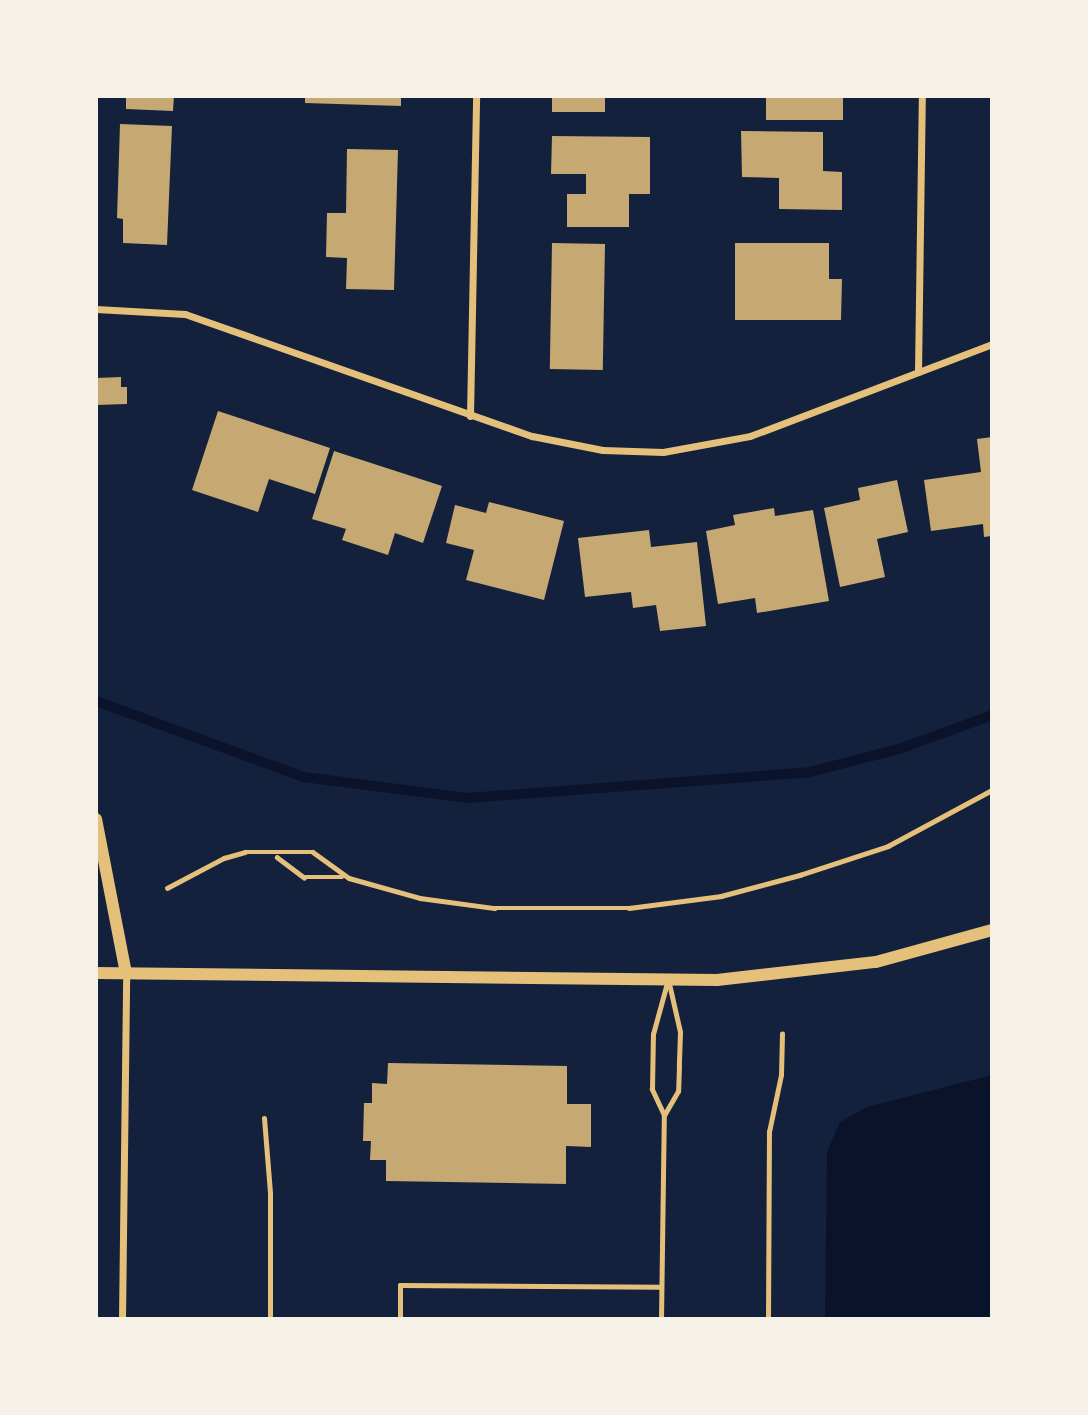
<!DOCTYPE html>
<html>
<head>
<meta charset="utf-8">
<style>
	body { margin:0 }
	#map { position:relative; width:1088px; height:1415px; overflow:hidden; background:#14213d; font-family:"DM Sans",sans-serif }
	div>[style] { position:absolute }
	.water>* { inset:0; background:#0b132b }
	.stream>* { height:10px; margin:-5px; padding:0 5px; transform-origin:5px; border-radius:5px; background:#0b132b }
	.building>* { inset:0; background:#c6a872; transform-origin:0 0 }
	.path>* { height:4.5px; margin:-2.25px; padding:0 2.25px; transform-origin:2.25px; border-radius:2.25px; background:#e5c07b }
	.service>* { height:5px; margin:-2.5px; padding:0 2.5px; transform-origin:2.5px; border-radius:2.5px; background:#e5c07b }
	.minor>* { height:7px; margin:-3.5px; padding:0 3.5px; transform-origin:3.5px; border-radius:3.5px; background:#e5c07b }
	.tertiary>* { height:12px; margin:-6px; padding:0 6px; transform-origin:6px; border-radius:6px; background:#e5c07b }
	span { translate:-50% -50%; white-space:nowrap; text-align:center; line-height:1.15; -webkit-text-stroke:5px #f6f1e7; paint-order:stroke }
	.frame { position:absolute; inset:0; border:98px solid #f6f1e7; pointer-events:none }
</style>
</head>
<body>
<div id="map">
	<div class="water">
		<div style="clip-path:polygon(992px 1075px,992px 1319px,825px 1319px,827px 1152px,840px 1122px,867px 1107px)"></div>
	</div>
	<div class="stream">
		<div style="left:96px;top:701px;width:221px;rotate:20.1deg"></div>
		<div style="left:304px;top:777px;width:164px;rotate:7.3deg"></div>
		<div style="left:467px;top:798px;width:344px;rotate:-4.3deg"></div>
		<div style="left:810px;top:772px;width:95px;rotate:-14.6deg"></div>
		<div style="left:902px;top:748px;width:96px;rotate:-20.1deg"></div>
	</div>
	<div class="building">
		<div style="clip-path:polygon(126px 96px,174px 96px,173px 111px,126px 109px)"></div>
		<div style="clip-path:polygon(305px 96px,401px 96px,401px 106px,305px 103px)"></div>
		<div style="left:552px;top:96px;width:53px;height:16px"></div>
		<div style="left:766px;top:96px;width:77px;height:24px"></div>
		<div style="clip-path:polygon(120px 124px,172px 126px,167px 245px,123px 243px,123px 219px,117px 218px)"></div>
		<div style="clip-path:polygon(741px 131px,823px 132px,823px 171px,842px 172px,842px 210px,779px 209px,779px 178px,742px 177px)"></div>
		<div style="clip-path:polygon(552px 136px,650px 137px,650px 194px,629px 194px,629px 227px,567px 227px,567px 194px,586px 194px,586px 174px,551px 174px)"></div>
		<div style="clip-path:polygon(347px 149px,398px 150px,394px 290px,346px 289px,347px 258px,326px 257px,327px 213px,346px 213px)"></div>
		<div style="left:552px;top:243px;width:53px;height:126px;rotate:1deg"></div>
		<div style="clip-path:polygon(735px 243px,829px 243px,829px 279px,842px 279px,841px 320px,735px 320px)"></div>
		<div style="clip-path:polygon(121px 377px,121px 387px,127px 387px,127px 404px,96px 405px,96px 378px)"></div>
		<div style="clip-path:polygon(218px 411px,330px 448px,315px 494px,269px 479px,258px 512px,192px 490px)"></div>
		<div style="clip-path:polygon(992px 437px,992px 536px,984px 537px,983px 524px,931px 531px,924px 480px,981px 472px,977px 439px)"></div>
		<div style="clip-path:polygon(334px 451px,442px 486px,423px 543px,395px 533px,388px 555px,342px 540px,346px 529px,312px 519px)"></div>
		<div style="clip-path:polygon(897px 480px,908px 532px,877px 539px,885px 577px,840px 587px,824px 508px,860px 500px,858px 488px)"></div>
		<div style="clip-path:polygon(489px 502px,564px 521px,544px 600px,466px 580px,474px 550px,446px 543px,455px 505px,486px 513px)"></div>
		<div style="clip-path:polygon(774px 508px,775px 516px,813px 510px,829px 601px,757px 613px,755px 598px,718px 604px,706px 531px,735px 525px,733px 515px)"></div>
		<div style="clip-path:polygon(649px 530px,651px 547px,697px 542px,706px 626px,660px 631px,656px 605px,633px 608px,631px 592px,585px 597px,578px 538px)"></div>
		<div style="clip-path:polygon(388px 1063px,567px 1066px,567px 1104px,591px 1104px,591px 1147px,566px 1146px,566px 1184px,386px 1181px,386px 1160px,370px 1160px,371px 1141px,363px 1141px,364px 1103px,372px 1103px,372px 1083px,387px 1084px)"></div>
	</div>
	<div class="path">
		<div style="left:277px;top:857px;width:34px;rotate:37deg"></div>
		<div style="left:304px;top:877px;width:38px"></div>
		<div style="left:167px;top:888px;width:64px;rotate:-27.8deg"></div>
		<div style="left:224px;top:858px;width:22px;rotate:-16deg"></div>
		<div style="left:245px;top:852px;width:68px"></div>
		<div style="left:313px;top:852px;width:44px;rotate:35.8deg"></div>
		<div style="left:349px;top:878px;width:74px;rotate:15.7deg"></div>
		<div style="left:420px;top:898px;width:75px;rotate:7.7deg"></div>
		<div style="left:494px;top:908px;width:135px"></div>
		<div style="left:629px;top:908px;width:93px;rotate:-7.4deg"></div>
		<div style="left:721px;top:896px;width:82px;rotate:-14.9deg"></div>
		<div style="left:800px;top:875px;width:93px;rotate:-18.2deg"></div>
		<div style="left:888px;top:846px;width:118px;rotate:-28.3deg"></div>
		<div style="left:768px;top:1319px;width:187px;rotate:-89.7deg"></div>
		<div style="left:769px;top:1132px;width:58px;rotate:-78.1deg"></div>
		<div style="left:781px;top:1075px;width:41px;rotate:-88.6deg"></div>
	</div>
	<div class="service">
		<div style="left:264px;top:1118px;width:75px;rotate:85.4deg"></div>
		<div style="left:270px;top:1193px;width:126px;rotate:90deg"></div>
		<div style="left:400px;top:1319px;width:34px;rotate:-90deg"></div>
		<div style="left:400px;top:1285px;width:261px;rotate:0.4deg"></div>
		<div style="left:661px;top:1319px;width:204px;rotate:-89.2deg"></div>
		<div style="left:664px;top:1115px;width:29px;rotate:-115deg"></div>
		<div style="left:652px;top:1089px;width:55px;rotate:-89deg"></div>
		<div style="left:653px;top:1034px;width:57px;rotate:-74.7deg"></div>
		<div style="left:668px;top:979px;width:54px;rotate:77.2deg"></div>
		<div style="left:680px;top:1032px;width:34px;rotate:92deg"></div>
		<div style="left:679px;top:1066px;width:25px;rotate:92deg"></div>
		<div style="left:678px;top:1091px;width:28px;rotate:120deg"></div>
	</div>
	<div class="minor">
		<div style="left:96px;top:309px;width:89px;rotate:3.2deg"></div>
		<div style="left:185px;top:314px;width:368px;rotate:19.4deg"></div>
		<div style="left:532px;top:436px;width:72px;rotate:11.2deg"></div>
		<div style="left:603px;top:450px;width:60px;rotate:1.9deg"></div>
		<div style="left:663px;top:452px;width:88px;rotate:-10.4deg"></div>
		<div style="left:750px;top:436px;width:259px;rotate:-20.8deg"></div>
		<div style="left:918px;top:372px;width:276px;rotate:-89.2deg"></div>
		<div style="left:470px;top:416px;width:320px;rotate:-88.9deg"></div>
		<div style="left:122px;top:1319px;width:346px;rotate:-89.3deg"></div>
	</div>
	<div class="tertiary">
		<div style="left:96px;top:819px;width:157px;rotate:79deg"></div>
		<div style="left:96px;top:973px;width:621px;rotate:0.65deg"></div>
		<div style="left:717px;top:980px;width:160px;rotate:-6.5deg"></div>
		<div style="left:876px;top:962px;width:120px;rotate:-15.4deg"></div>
	</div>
	<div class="frame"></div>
</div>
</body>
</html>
